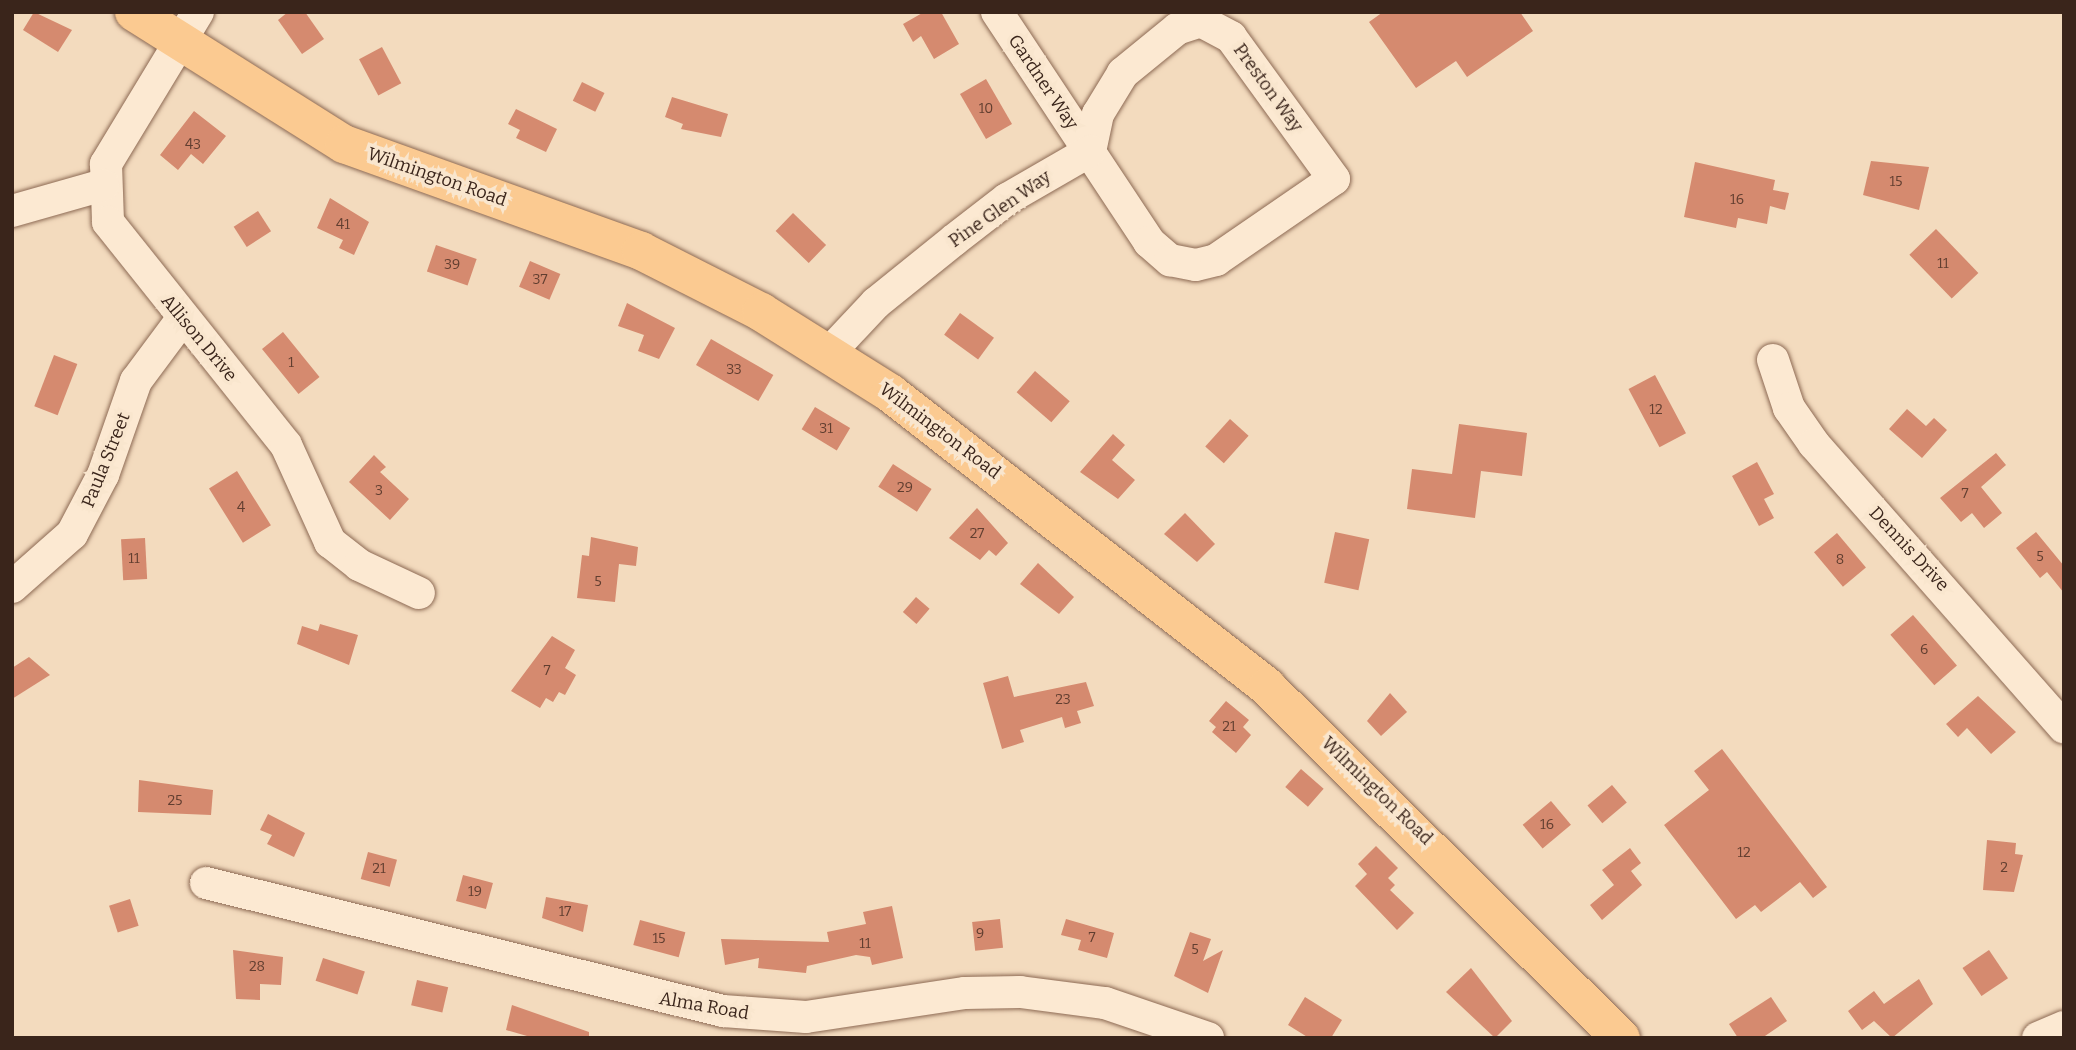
<!DOCTYPE html>
<html>
<head>
<meta charset="utf-8">
<style>
	body { margin:0 }
	#map { position:relative; width:2076px; height:1050px; overflow:hidden; background:#f3dbbe; font-family:Bitter,serif }
	div>[style] { position:absolute }
	.building>* { inset:0; background:#d58a6f; transform-origin:0 0 }
	.roads { filter:drop-shadow(0 0 2px #8d6a54) drop-shadow(0 0 2px #8d6a54) }
	.minor>* { height:32px; margin:-16px; padding:0 16px; transform-origin:16px; border-radius:16px; background:#fce9d2 }
	.major>* { height:38px; margin:-19px; padding:0 19px; transform-origin:19px; border-radius:19px; background:#fbca91 }
	span { translate:-50% -50%; white-space:nowrap; text-align:center; line-height:1.15; -webkit-text-stroke:7px #f9e6ce; paint-order:stroke }
	.number-label { font-size:14px; color:#613e30 }
	.number-label span { -webkit-text-stroke-width:0 }
	.street-label { font-size:18px; color:#3a251b }
	.frame { position:absolute; inset:0; border:14px solid #3a251b; pointer-events:none }
</style>
</head>
<body>
<div id="map">
	<div class="building">
		<div style="clip-path:polygon(34px 12px,72px 30px,58px 52px,23px 30px)"></div>
		<div style="clip-path:polygon(288px 12px,305px 12px,324px 39px,302px 54px,278px 20px)"></div>
		<div style="clip-path:polygon(924px 12px,941px 12px,959px 44px,934px 59px,921px 36px,913px 42px,903px 24px)"></div>
		<div style="clip-path:polygon(1383px 12px,1520px 12px,1533px 31px,1467px 77px,1456px 61px,1416px 88px,1369px 22px)"></div>
		<div style="left:382px;top:47px;width:41px;height:26px;rotate:62deg"></div>
		<div style="left:986px;top:79px;width:52px;height:30px;rotate:60deg"></div>
		<div style="left:582px;top:82px;width:25px;height:21px;rotate:26deg"></div>
		<div style="clip-path:polygon(672px 97px,728px 114px,721px 137px,681px 129px,683px 124px,665px 117px)"></div>
		<div style="clip-path:polygon(516px 109px,557px 129px,546px 152px,516px 138px,520px 130px,508px 124px)"></div>
		<div style="clip-path:polygon(194px 111px,226px 136px,203px 164px,191px 154px,178px 170px,160px 155px)"></div>
		<div style="clip-path:polygon(1871px 161px,1929px 167px,1919px 210px,1863px 195px)"></div>
		<div style="clip-path:polygon(1695px 162px,1775px 180px,1773px 190px,1789px 193px,1785px 210px,1770px 206px,1767px 224px,1738px 218px,1736px 228px,1684px 217px)"></div>
		<div style="clip-path:polygon(330px 198px,369px 222px,354px 255px,339px 248px,343px 240px,317px 228px)"></div>
		<div style="left:258px;top:211px;width:24px;height:29px;rotate:57deg"></div>
		<div style="left:793px;top:213px;width:46px;height:25px;rotate:44deg"></div>
		<div style="left:1936px;top:229px;width:61px;height:37px;rotate:46deg"></div>
		<div style="left:436px;top:245px;width:43px;height:28px;rotate:19deg"></div>
		<div style="left:530px;top:261px;width:33px;height:28px;rotate:23deg"></div>
		<div style="clip-path:polygon(627px 303px,675px 328px,659px 359px,638px 351px,644px 335px,618px 326px)"></div>
		<div style="left:960px;top:313px;width:42px;height:27px;rotate:36deg"></div>
		<div style="left:283px;top:332px;width:58px;height:27px;rotate:51deg"></div>
		<div style="left:711px;top:339px;width:72px;height:30px;rotate:30deg"></div>
		<div style="left:54px;top:355px;width:25px;height:55px;rotate:21deg"></div>
		<div style="left:1035px;top:371px;width:46px;height:28px;rotate:41deg"></div>
		<div style="left:1655px;top:375px;width:66px;height:30px;rotate:62deg"></div>
		<div style="left:815px;top:407px;width:41px;height:26px;rotate:31deg"></div>
		<div style="clip-path:polygon(1907px 409px,1926px 426px,1934px 418px,1947px 430px,1922px 458px,1889px 429px)"></div>
		<div style="left:1230px;top:419px;width:25px;height:37px;rotate:42deg"></div>
		<div style="clip-path:polygon(1459px 424px,1527px 433px,1522px 476px,1481px 471px,1475px 518px,1407px 509px,1412px 469px,1452px 474px)"></div>
		<div style="clip-path:polygon(1113px 434px,1125px 445px,1112px 460px,1135px 480px,1118px 499px,1080px 472px)"></div>
		<div style="clip-path:polygon(1996px 453px,2006px 465px,1981px 487px,2002px 513px,1984px 528px,1972px 513px,1961px 522px,1940px 498px)"></div>
		<div style="clip-path:polygon(374px 455px,386px 467px,380px 472px,409px 499px,390px 520px,349px 482px)"></div>
		<div style="clip-path:polygon(1757px 462px,1774px 494px,1764px 499px,1774px 518px,1759px 526px,1732px 476px)"></div>
		<div style="left:893px;top:464px;width:46px;height:27px;rotate:33deg"></div>
		<div style="left:237px;top:471px;width:64px;height:33px;rotate:58deg"></div>
		<div style="clip-path:polygon(977px 508px,1008px 543px,996px 556px,989px 550px,980px 560px,949px 538px)"></div>
		<div style="clip-path:polygon(1185px 513px,1215px 544px,1197px 562px,1164px 534px)"></div>
		<div style="left:1335px;top:532px;width:35px;height:52px;rotate:12deg"></div>
		<div style="clip-path:polygon(2036px 532px,2064px 566px,2064px 593px,2047px 572px,2040px 578px,2016px 548px)"></div>
		<div style="left:1837px;top:533px;width:45px;height:30px;rotate:50deg"></div>
		<div style="clip-path:polygon(591px 537px,638px 547px,636px 566px,619px 564px,615px 602px,577px 598px,582px 555px,589px 556px)"></div>
		<div style="left:145px;top:538px;width:41px;height:24px;rotate:87deg"></div>
		<div style="clip-path:polygon(1038px 563px,1074px 597px,1059px 614px,1020px 584px)"></div>
		<div style="left:916px;top:597px;width:18px;height:20px;rotate:41deg"></div>
		<div style="left:1913px;top:615px;width:67px;height:30px;rotate:49deg"></div>
		<div style="clip-path:polygon(320px 624px,358px 635px,349px 665px,297px 644px,302px 626px,318px 631px)"></div>
		<div style="clip-path:polygon(552px 636px,575px 650px,565px 668px,576px 675px,565px 695px,559px 692px,553px 702px,546px 698px,540px 708px,511px 691px)"></div>
		<div style="clip-path:polygon(29px 657px,50px 675px,12px 699px,12px 668px)"></div>
		<div style="clip-path:polygon(1008px 676px,1014px 697px,1086px 682px,1094px 706px,1077px 711px,1081px 723px,1065px 728px,1062px 717px,1020px 730px,1024px 742px,1002px 749px,983px 683px)"></div>
		<div style="clip-path:polygon(1390px 693px,1407px 712px,1381px 736px,1367px 721px)"></div>
		<div style="clip-path:polygon(1978px 696px,2016px 732px,1991px 754px,1967px 728px,1958px 737px,1946px 724px)"></div>
		<div style="clip-path:polygon(1226px 701px,1249px 720px,1243px 727px,1251px 735px,1236px 753px,1212px 732px,1216px 727px,1209px 721px)"></div>
		<div style="clip-path:polygon(1722px 749px,1827px 887px,1813px 898px,1800px 882px,1761px 912px,1755px 905px,1736px 919px,1664px 825px,1709px 790px,1694px 771px)"></div>
		<div style="left:1301px;top:769px;width:30px;height:24px;rotate:41deg"></div>
		<div style="clip-path:polygon(139px 780px,213px 790px,211px 815px,138px 812px)"></div>
		<div style="left:1612px;top:785px;width:23px;height:32px;rotate:50deg"></div>
		<div style="left:1551px;top:801px;width:31px;height:37px;rotate:50deg"></div>
		<div style="clip-path:polygon(268px 814px,305px 833px,294px 857px,267px 844px,272px 835px,260px 830px)"></div>
		<div style="clip-path:polygon(1987px 840px,2016px 843px,2015px 854px,2023px 855px,2014px 892px,1983px 890px)"></div>
		<div style="clip-path:polygon(1376px 846px,1398px 868px,1388px 878px,1395px 885px,1390px 890px,1414px 913px,1397px 930px,1355px 886px,1367px 874px,1358px 864px)"></div>
		<div style="clip-path:polygon(1630px 848px,1641px 863px,1631px 871px,1642px 885px,1602px 920px,1590px 905px,1614px 885px,1602px 870px)"></div>
		<div style="left:368px;top:852px;width:30px;height:28px;rotate:15deg"></div>
		<div style="left:463px;top:875px;width:31px;height:27px;rotate:15deg"></div>
		<div style="clip-path:polygon(546px 897px,588px 905px,583px 932px,542px 918px)"></div>
		<div style="left:130px;top:899px;width:28px;height:22px;rotate:72deg"></div>
		<div style="clip-path:polygon(892px 906px,903px 958px,872px 965px,870px 957px,856px 955px,807px 966px,806px 973px,758px 968px,759px 958px,725px 965px,721px 939px,829px 942px,827px 932px,866px 924px,863px 912px)"></div>
		<div style="left:1000px;top:919px;width:29px;height:28px;rotate:84deg"></div>
		<div style="clip-path:polygon(1066px 919px,1114px 933px,1107px 958px,1078px 950px,1081px 940px,1061px 935px)"></div>
		<div style="left:640px;top:920px;width:47px;height:26px;rotate:15deg"></div>
		<div style="clip-path:polygon(1190px 932px,1211px 939px,1203px 961px,1223px 950px,1208px 993px,1174px 976px)"></div>
		<div style="clip-path:polygon(233px 950px,283px 957px,281px 985px,260px 984px,260px 1000px,236px 999px)"></div>
		<div style="left:1989px;top:950px;width:34px;height:32px;rotate:56deg"></div>
		<div style="left:323px;top:958px;width:44px;height:24px;rotate:18deg"></div>
		<div style="clip-path:polygon(1471px 968px,1512px 1021px,1495px 1038px,1446px 992px)"></div>
		<div style="clip-path:polygon(1919px 979px,1933px 1004px,1892px 1038px,1874px 1021px,1862px 1030px,1848px 1011px,1874px 991px,1884px 1004px)"></div>
		<div style="left:417px;top:980px;width:32px;height:26px;rotate:13deg"></div>
		<div style="clip-path:polygon(1305px 997px,1342px 1020px,1331px 1038px,1309px 1038px,1288px 1025px)"></div>
		<div style="clip-path:polygon(1771px 997px,1787px 1021px,1762px 1038px,1738px 1038px,1729px 1024px)"></div>
		<div style="clip-path:polygon(512px 1005px,589px 1032px,589px 1038px,534px 1038px,506px 1030px)"></div>
	</div>
	<div class="roads">
		<div class="minor">
			<div style="left:198px;top:12px;width:178px;rotate:121.2deg"></div>
			<div style="left:106px;top:164px;width:58px;rotate:88deg"></div>
			<div style="left:108px;top:222px;width:285px;rotate:51.4deg"></div>
			<div style="left:286px;top:445px;width:107px;rotate:65.6deg"></div>
			<div style="left:330px;top:542px;width:37px;rotate:38deg"></div>
			<div style="left:359px;top:565px;width:66px;rotate:25deg"></div>
			<div style="left:997px;top:12px;width:276px;rotate:56.5deg"></div>
			<div style="left:1149px;top:242px;width:28px;rotate:41deg"></div>
			<div style="left:1170px;top:260px;width:26px;rotate:11deg"></div>
			<div style="left:1196px;top:265px;width:21px;rotate:-14deg"></div>
			<div style="left:1216px;top:260px;width:143px;rotate:-34.5deg"></div>
			<div style="left:1334px;top:179px;width:175px;rotate:-126deg"></div>
			<div style="left:1231px;top:37px;width:34px;rotate:-152deg"></div>
			<div style="left:1201px;top:21px;width:25px;rotate:162deg"></div>
			<div style="left:1177px;top:29px;width:70px;rotate:140.8deg"></div>
			<div style="left:1123px;top:73px;width:48px;rotate:121.4deg"></div>
			<div style="left:1098px;top:114px;width:38px;rotate:102deg"></div>
			<div style="left:12px;top:211px;width:95px;rotate:-15.9deg"></div>
			<div style="left:829px;top:353px;width:69px;rotate:-46.8deg"></div>
			<div style="left:876px;top:303px;width:100px;rotate:-38.9deg"></div>
			<div style="left:954px;top:240px;width:67px;rotate:-37.7deg"></div>
			<div style="left:1007px;top:199px;width:96px;rotate:-30deg"></div>
			<div style="left:1773px;top:360px;width:51px;rotate:71.6deg"></div>
			<div style="left:1789px;top:408px;width:44px;rotate:55.2deg"></div>
			<div style="left:1814px;top:444px;width:378px;rotate:48.6deg"></div>
			<div style="left:12px;top:587px;width:80px;rotate:-41.5deg"></div>
			<div style="left:72px;top:534px;width:67px;rotate:-62.3deg"></div>
			<div style="left:103px;top:475px;width:100px;rotate:-70.7deg"></div>
			<div style="left:136px;top:381px;width:77px;rotate:-53.4deg"></div>
			<div style="left:206px;top:883px;width:533px;rotate:13.91deg"></div>
			<div style="left:723px;top:1011px;width:83px;rotate:4.1deg"></div>
			<div style="left:806px;top:1017px;width:161px;rotate:-8.6deg"></div>
			<div style="left:965px;top:993px;width:55px;rotate:-1deg"></div>
			<div style="left:1020px;top:992px;width:86px;rotate:7.4deg"></div>
			<div style="left:1105px;top:1003px;width:109px;rotate:18.8deg"></div>
			<div style="left:2038px;top:1038px;width:28px;rotate:-23deg"></div>
		</div>
		<div class="major">
			<div style="left:134px;top:12px;width:248px;rotate:32.2deg"></div>
			<div style="left:344px;top:144px;width:316px;rotate:19.8deg"></div>
			<div style="left:641px;top:251px;width:135px;rotate:26.9deg"></div>
			<div style="left:761px;top:312px;width:152px;rotate:32.1deg"></div>
			<div style="left:890px;top:393px;width:478px;rotate:37.9deg"></div>
			<div style="left:1267px;top:687px;width:499px;rotate:44.8deg"></div>
		</div>
	</div>
	<div class="number-label">
		<span style="left:986px;top:109px">10</span>
		<span style="left:193px;top:145px">43</span>
		<span style="left:1896px;top:182px">15</span>
		<span style="left:1737px;top:200px">16</span>
		<span style="left:343px;top:225px">41</span>
		<span style="left:1943px;top:264px">11</span>
		<span style="left:452px;top:265px">39</span>
		<span style="left:540px;top:280px">37</span>
		<span style="left:291px;top:363px">1</span>
		<span style="left:734px;top:370px">33</span>
		<span style="left:1656px;top:410px">12</span>
		<span style="left:826px;top:429px">31</span>
		<span style="left:905px;top:488px">29</span>
		<span style="left:379px;top:491px">3</span>
		<span style="left:1965px;top:494px">7</span>
		<span style="left:241px;top:508px">4</span>
		<span style="left:977px;top:534px">27</span>
		<span style="left:2040px;top:557px">5</span>
		<span style="left:134px;top:559px">11</span>
		<span style="left:1840px;top:560px">8</span>
		<span style="left:598px;top:582px">5</span>
		<span style="left:1924px;top:650px">6</span>
		<span style="left:547px;top:671px">7</span>
		<span style="left:1063px;top:700px">23</span>
		<span style="left:1229px;top:727px">21</span>
		<span style="left:175px;top:801px">25</span>
		<span style="left:1547px;top:825px">16</span>
		<span style="left:1744px;top:853px">12</span>
		<span style="left:2004px;top:868px">2</span>
		<span style="left:379px;top:869px">21</span>
		<span style="left:475px;top:892px">19</span>
		<span style="left:565px;top:912px">17</span>
		<span style="left:980px;top:934px">9</span>
		<span style="left:1092px;top:938px">7</span>
		<span style="left:659px;top:939px">15</span>
		<span style="left:865px;top:944px">11</span>
		<span style="left:1195px;top:950px">5</span>
		<span style="left:257px;top:967px">28</span>
	</div>
	<div class="street-label">
		<span style="left:1043px;top:82px;rotate:56deg">Gardner Way</span>
		<span style="left:1268px;top:88px;rotate:54deg">Preston Way</span>
		<span style="left:437px;top:177px;rotate:19deg">Wilmington Road</span>
		<span style="left:1000px;top:209px;rotate:-35deg">Pine Glen Way</span>
		<span style="left:199px;top:338px;rotate:50deg">Allison Drive</span>
		<span style="left:940px;top:431px;rotate:37deg">Wilmington Road</span>
		<span style="left:106px;top:460px;rotate:-68deg">Paula Street</span>
		<span style="left:1909px;top:549px;rotate:47deg">Dennis Drive</span>
		<span style="left:1377px;top:791px;rotate:44deg">Wilmington Road</span>
		<span style="left:704px;top:1006px;rotate:10deg">Alma Road</span>
	</div>
	<div class="frame"></div>
</div>
</body>
</html>
